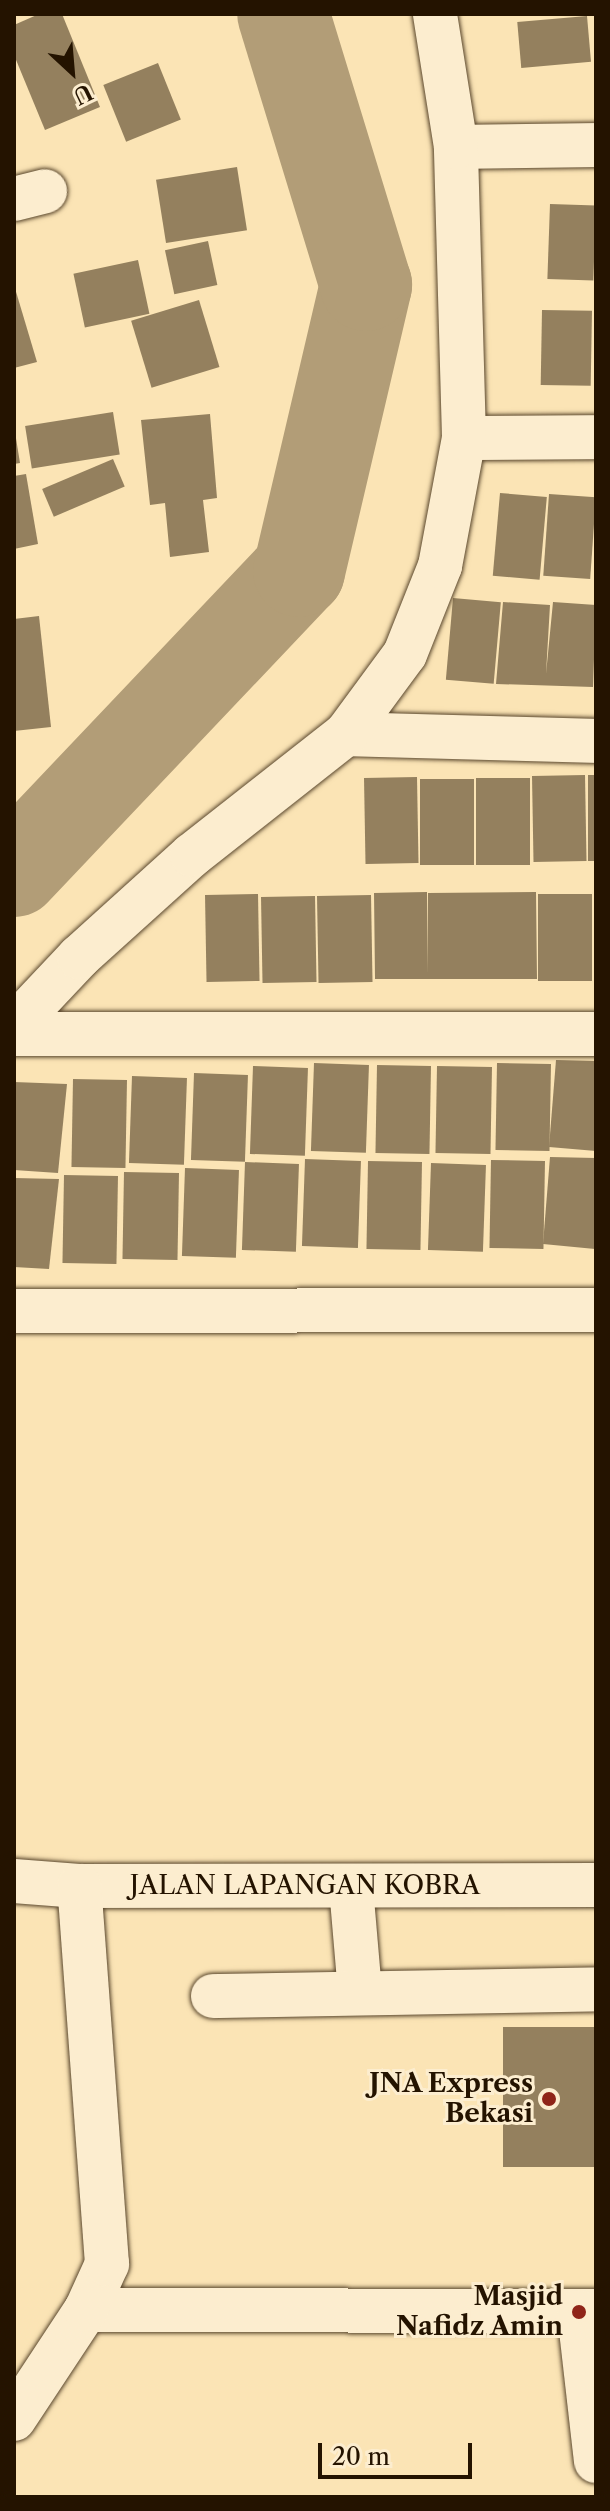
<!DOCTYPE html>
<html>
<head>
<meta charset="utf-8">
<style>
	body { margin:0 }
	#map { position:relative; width:610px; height:2511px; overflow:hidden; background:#fbe4b5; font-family:"Libre Caslon Text",serif }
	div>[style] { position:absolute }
	.river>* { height:92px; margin:-46px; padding:0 46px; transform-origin:46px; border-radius:46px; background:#b29d77 }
	.building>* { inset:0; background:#94805e; transform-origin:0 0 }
	.roads { filter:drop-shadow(0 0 2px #5a472d) drop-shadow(0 0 2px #5a472d) }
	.minor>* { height:44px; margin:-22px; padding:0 22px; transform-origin:22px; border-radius:22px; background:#fcedcf }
	.dots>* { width:22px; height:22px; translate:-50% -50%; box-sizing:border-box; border:4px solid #fcedcf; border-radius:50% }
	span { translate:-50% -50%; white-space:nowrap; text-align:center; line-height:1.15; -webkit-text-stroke:6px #fcedcf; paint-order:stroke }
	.street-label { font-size:26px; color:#241300 }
	.poi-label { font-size:26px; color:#241300; font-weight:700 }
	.right { translate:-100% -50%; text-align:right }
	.frame { position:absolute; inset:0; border:16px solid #241300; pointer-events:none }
	.north { position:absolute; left:32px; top:32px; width:80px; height:80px; -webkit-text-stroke:6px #fcedcf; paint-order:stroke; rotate:154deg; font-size:22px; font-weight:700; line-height:32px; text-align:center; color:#241300 }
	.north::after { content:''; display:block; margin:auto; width:28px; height:36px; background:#241300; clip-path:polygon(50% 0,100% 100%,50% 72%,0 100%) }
	.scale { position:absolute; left:318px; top:2443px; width:154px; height:36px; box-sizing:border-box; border:4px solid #241300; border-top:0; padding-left:10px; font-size:24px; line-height:28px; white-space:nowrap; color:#241300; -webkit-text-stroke:6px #fcedcf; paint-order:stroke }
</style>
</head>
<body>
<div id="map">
	<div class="river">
		<div style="left:14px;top:871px;width:414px;rotate:-46.5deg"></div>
		<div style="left:299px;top:571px;width:294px;rotate:-76.8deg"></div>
		<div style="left:366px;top:285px;width:283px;rotate:-107deg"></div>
	</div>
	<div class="building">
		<div style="clip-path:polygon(39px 14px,62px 14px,100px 107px,45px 130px,14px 55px,14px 25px)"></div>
		<div style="left:587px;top:16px;width:46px;height:70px;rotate:85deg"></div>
		<div style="left:158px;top:63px;width:61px;height:59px;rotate:68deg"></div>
		<div style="left:237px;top:167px;width:64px;height:82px;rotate:81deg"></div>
		<div style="left:550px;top:204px;width:46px;height:75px;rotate:2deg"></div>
		<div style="left:208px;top:241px;width:45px;height:44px;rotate:78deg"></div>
		<div style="left:138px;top:260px;width:55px;height:66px;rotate:78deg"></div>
		<div style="clip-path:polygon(14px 285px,37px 362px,14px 368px)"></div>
		<div style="left:199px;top:300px;width:70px;height:71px;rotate:73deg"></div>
		<div style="left:542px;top:310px;width:50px;height:75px;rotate:1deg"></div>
		<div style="left:113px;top:412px;width:43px;height:89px;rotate:81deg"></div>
		<div style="clip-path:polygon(210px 414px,217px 498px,203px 500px,209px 552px,170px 557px,165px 503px,150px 505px,141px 420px)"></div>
		<div style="clip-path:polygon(14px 426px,20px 463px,14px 464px)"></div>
		<div style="left:113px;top:459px;width:30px;height:77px;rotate:67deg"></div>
		<div style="clip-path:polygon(26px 474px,38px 544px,14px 549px,14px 476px)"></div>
		<div style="left:500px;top:493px;width:47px;height:83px;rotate:5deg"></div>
		<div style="left:549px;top:494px;width:47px;height:82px;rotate:4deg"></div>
		<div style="left:453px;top:598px;width:48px;height:82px;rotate:5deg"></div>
		<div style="clip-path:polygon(503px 602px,550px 605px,546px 674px,553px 602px,596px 605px,593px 687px,496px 684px)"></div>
		<div style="clip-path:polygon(39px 616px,51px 727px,14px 731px,14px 619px)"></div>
		<div style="left:585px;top:775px;width:86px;height:53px;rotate:89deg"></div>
		<div style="left:596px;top:775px;width:86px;height:8px;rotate:90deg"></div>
		<div style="left:417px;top:777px;width:86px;height:53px;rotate:89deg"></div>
		<div style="left:476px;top:778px;width:54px;height:87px"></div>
		<div style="left:420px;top:779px;width:54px;height:86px"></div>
		<div style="clip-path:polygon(427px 892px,428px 974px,428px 893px,536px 892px,537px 979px,375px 979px,374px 893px)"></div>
		<div style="left:258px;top:894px;width:87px;height:53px;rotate:89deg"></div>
		<div style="left:538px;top:894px;width:54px;height:87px"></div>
		<div style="left:371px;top:895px;width:87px;height:54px;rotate:89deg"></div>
		<div style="left:315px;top:896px;width:86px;height:54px;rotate:89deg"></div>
		<div style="clip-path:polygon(556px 1060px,596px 1061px,596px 1151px,549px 1147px)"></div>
		<div style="left:314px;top:1063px;width:55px;height:88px;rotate:2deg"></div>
		<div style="left:497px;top:1063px;width:54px;height:87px;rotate:1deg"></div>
		<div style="left:377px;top:1065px;width:54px;height:88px;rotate:1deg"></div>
		<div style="left:253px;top:1066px;width:55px;height:88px;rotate:2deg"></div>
		<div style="left:437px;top:1066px;width:55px;height:87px;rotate:1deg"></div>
		<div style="left:194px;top:1073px;width:54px;height:87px;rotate:2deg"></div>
		<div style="left:132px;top:1076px;width:55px;height:87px;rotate:2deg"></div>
		<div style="left:73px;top:1079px;width:54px;height:88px;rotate:1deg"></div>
		<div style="clip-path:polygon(14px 1082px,67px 1084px,58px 1173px,14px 1170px)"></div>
		<div style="clip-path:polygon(550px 1157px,596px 1158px,595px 1249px,543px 1244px)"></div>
		<div style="left:305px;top:1159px;width:56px;height:87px;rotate:2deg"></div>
		<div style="left:491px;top:1160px;width:54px;height:88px;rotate:1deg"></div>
		<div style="left:368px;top:1161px;width:54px;height:88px;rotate:1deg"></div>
		<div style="left:245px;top:1162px;width:54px;height:88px;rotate:2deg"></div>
		<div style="left:431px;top:1163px;width:55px;height:87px;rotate:2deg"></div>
		<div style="left:185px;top:1168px;width:54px;height:88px;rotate:2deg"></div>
		<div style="left:124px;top:1172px;width:55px;height:87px;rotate:1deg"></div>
		<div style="left:64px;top:1175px;width:54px;height:88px;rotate:1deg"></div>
		<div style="clip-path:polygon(14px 1178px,59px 1179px,49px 1269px,14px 1267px)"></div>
		<div style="left:596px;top:2027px;width:140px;height:93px;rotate:90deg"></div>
	</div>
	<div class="roads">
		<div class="minor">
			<div style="left:456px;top:147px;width:140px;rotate:-0.8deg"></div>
			<div style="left:14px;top:199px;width:32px;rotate:-14deg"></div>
			<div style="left:464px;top:438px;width:132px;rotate:-0.4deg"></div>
			<div style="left:346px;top:734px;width:250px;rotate:1.6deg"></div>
			<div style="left:14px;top:1026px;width:95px;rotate:-46.7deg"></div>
			<div style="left:79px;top:957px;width:152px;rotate:-42.1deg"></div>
			<div style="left:192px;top:855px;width:196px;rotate:-38.2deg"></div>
			<div style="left:346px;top:734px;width:99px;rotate:-53.6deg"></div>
			<div style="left:405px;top:654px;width:95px;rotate:-68.3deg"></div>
			<div style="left:440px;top:566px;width:130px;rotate:-79.4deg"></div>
			<div style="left:464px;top:438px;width:291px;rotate:-91.6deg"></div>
			<div style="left:456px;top:147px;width:135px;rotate:-99deg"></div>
			<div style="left:14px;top:1034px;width:582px"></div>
			<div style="left:14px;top:1311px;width:582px;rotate:-0.1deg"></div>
			<div style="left:14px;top:1881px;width:65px;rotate:4.4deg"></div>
			<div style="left:79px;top:1886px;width:517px;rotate:-0.11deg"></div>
			<div style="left:351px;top:1887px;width:105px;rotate:85.1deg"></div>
			<div style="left:213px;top:1996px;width:383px;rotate:-1deg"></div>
			<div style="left:86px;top:2310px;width:510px;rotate:0.11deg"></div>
			<div style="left:579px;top:2312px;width:150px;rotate:83.5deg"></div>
			<div style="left:14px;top:2419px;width:131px;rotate:-56.6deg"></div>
			<div style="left:86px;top:2310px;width:51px;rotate:-65.5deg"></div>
			<div style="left:107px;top:2264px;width:379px;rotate:-94.2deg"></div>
		</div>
	</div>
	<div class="dots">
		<div style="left:549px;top:2099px;background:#8f2418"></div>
		<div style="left:579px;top:2312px;background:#8f2418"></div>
	</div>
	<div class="street-label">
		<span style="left:305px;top:1886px">JALAN LAPANGAN KOBRA</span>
	</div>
	<div class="poi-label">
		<span class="right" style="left:533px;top:2099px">JNA Express<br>Bekasi</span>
		<span class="right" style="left:563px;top:2312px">Masjid<br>Nafidz Amin</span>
	</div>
	<div class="frame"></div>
	<div class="north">U</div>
	<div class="scale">20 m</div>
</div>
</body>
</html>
